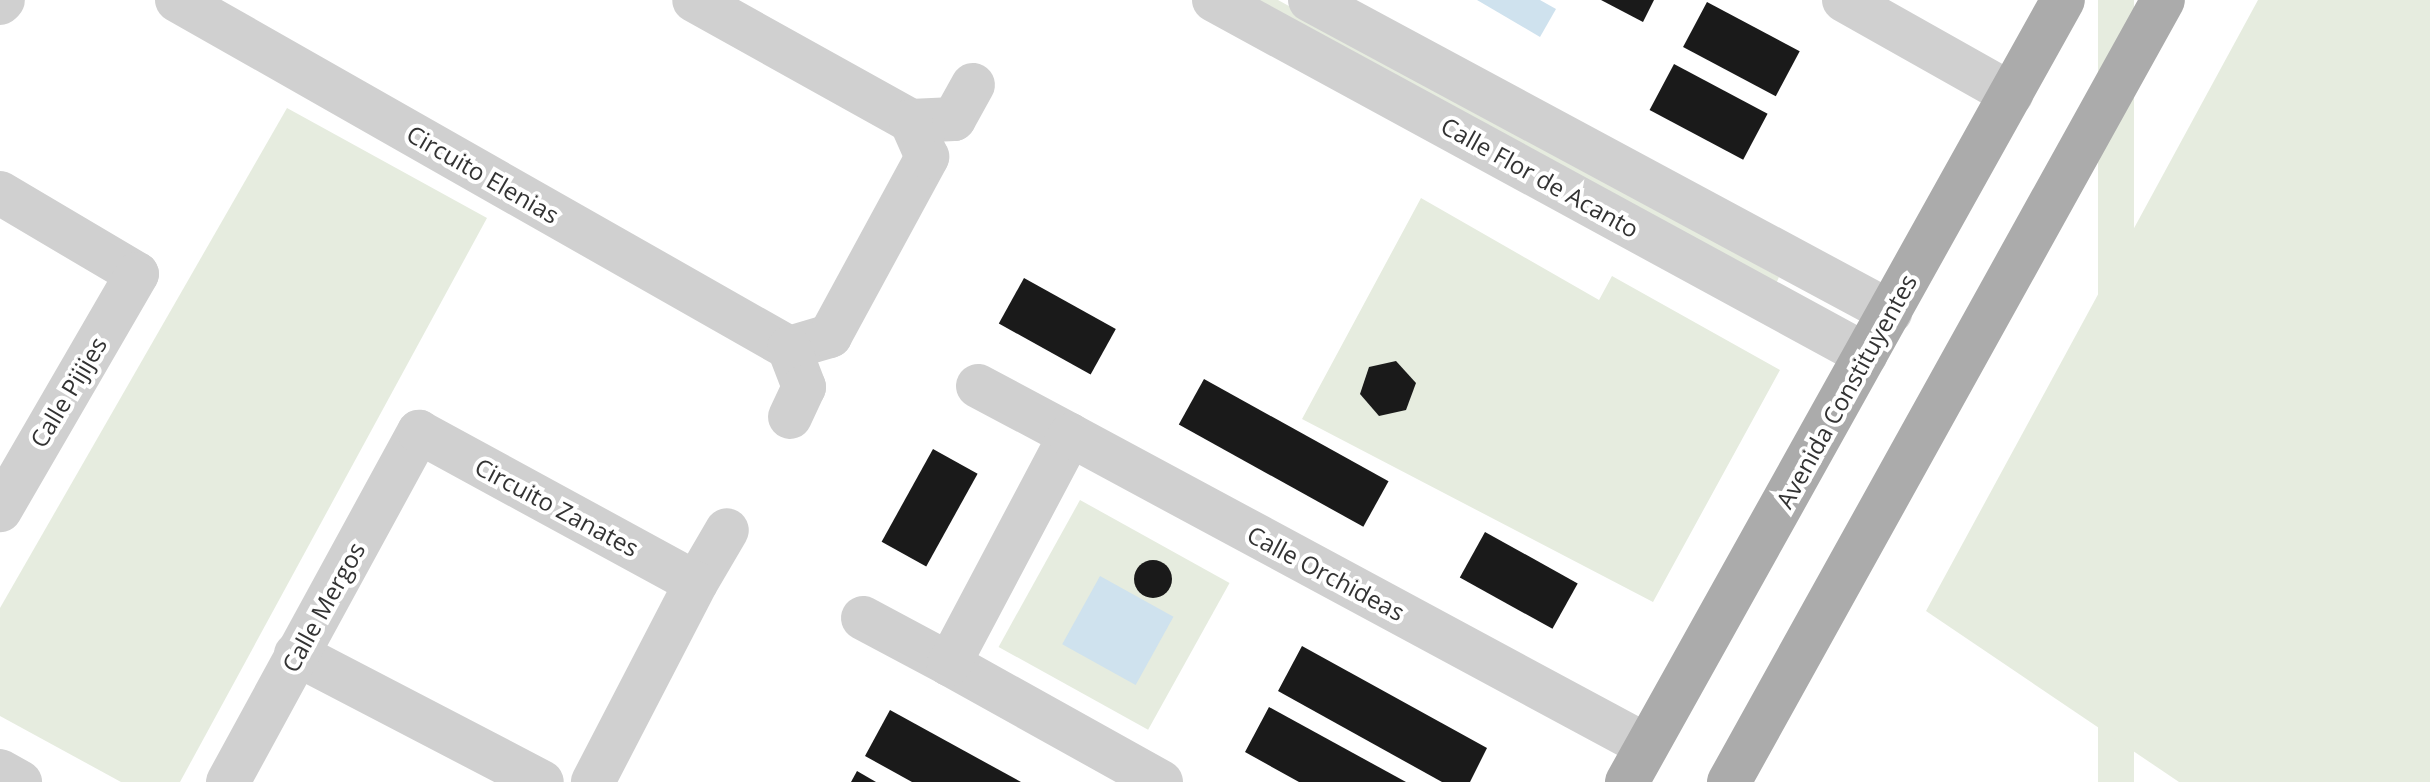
<!DOCTYPE html>
<html>
<head>
<meta charset="utf-8">
<style>
	body { margin:0 }
	#map { position:relative; width:2430px; height:782px; overflow:hidden; background:#fff; font-family:"Open Sans",sans-serif }
	div>[style] { position:absolute }
	.green>* { inset:0; background:#e6ecdf; transform-origin:0 0 }
	.water>* { inset:0; background:#cfe2ee; transform-origin:0 0 }
	.building>* { inset:0; background:#1a1a1a; transform-origin:0 0 }
	.round { border-radius:50% }
	.minor>* { height:44px; margin:-22px; padding:0 22px; transform-origin:22px; border-radius:22px; background:#d0d0d0 }
	.major>* { height:44px; margin:-22px; padding:0 22px; transform-origin:22px; border-radius:22px; background:#ababab }
	span { translate:-50% -50%; white-space:nowrap; text-align:center; line-height:1.15; -webkit-text-stroke:8px #fff; paint-order:stroke }
	.street-label { font-size:24px; color:#333 }
</style>
</head>
<body>
<div id="map">
	<div class="green">
		<div style="clip-path:polygon(1250px 0,1278px 0,1779px 277px,1775px 286px)"></div>
		<div style="left:2098px;top:0;width:36px;height:894px"></div>
		<div style="clip-path:polygon(2258px 0,2430px 0,2430px 782px,2179px 782px,1926px 611px)"></div>
		<div style="clip-path:polygon(287px 108px,487px 218px,180px 782px,121px 782px,0 716px,0 608px)"></div>
		<div style="clip-path:polygon(1421px 198px,1599px 300px,1612px 276px,1780px 370px,1653px 602px,1302px 419px)"></div>
		<div style="left:1080px;top:500px;width:171px;height:168px;rotate:29deg"></div>
	</div>
	<div class="water">
		<div style="clip-path:polygon(1477px 0,1540px 0,1556px 9px,1540px 37px)"></div>
		<div style="left:1100px;top:576px;width:84px;height:78px;rotate:29deg"></div>
	</div>
	<div class="building">
		<div style="clip-path:polygon(1601px 0,1654px 0,1643px 22px)"></div>
		<div style="left:1707px;top:2px;width:105px;height:51px;rotate:28deg"></div>
		<div style="left:1674px;top:64px;width:106px;height:52px;rotate:28deg"></div>
		<div style="left:1024px;top:278px;width:105px;height:52px;rotate:29deg"></div>
		<div style="clip-path:polygon(1396px 361px,1416px 383px,1406px 410px,1379px 416px,1360px 394px,1369px 367px)"></div>
		<div style="left:1204px;top:379px;width:211px;height:52px;rotate:29deg"></div>
		<div style="left:933px;top:449px;width:51px;height:106px;rotate:29deg"></div>
		<div style="left:1485px;top:532px;width:106px;height:52px;rotate:29deg"></div>
		<div class="round" style="left:1134px;top:560px;width:38px;height:38px"></div>
		<div style="clip-path:polygon(1302px 646px,1487px 748px,1470px 782px,1442px 782px,1278px 691px)"></div>
		<div style="clip-path:polygon(1269px 707px,1406px 782px,1299px 782px,1245px 752px)"></div>
		<div style="clip-path:polygon(890px 710px,1021px 782px,912px 782px,865px 756px)"></div>
		<div style="clip-path:polygon(857px 771px,876px 782px,851px 782px)"></div>
	</div>
	<div class="minor">
		<div style="left:177px;top:0;width:704px;rotate:29.62deg"></div>
		<div style="left:789px;top:348px;width:43px;rotate:-16.3deg"></div>
		<div style="left:830px;top:336px;width:204px;rotate:-61.5deg"></div>
		<div style="left:927px;top:157px;width:39px;rotate:-114deg"></div>
		<div style="left:911px;top:121px;width:248px;rotate:-150.9deg"></div>
		<div style="left:1214px;top:0;width:742px;rotate:28.57deg"></div>
		<div style="left:1310px;top:0;width:659px;rotate:28.28deg"></div>
		<div style="left:1844px;top:0;width:192px;rotate:29.4deg"></div>
		<div style="left:0;top:3px;width:4px;rotate:-45deg"></div>
		<div style="left:911px;top:121px;width:43px;rotate:-2.7deg"></div>
		<div style="left:954px;top:119px;width:39px;rotate:-61deg"></div>
		<div style="left:0;top:193px;width:159px;rotate:30.6deg"></div>
		<div style="left:137px;top:274px;width:273px;rotate:120.1deg"></div>
		<div style="left:789px;top:348px;width:42px;rotate:69deg"></div>
		<div style="left:804px;top:387px;width:33px;rotate:115deg"></div>
		<div style="left:978px;top:386px;width:104px;rotate:28deg"></div>
		<div style="left:696px;top:583px;width:61px;rotate:-59.7deg"></div>
		<div style="left:863px;top:618px;width:98px;rotate:28.1deg"></div>
		<div style="left:296px;top:654px;width:277px;rotate:27.5deg"></div>
		<div style="left:0;top:771px;width:23px;rotate:29deg"></div>
		<div style="left:228px;top:782px;width:399px;rotate:-61.4deg"></div>
		<div style="left:419px;top:432px;width:315px;rotate:28.6deg"></div>
		<div style="left:696px;top:583px;width:224px;rotate:117.4deg"></div>
		<div style="left:1161px;top:782px;width:243px;rotate:-150.9deg"></div>
		<div style="left:949px;top:664px;width:259px;rotate:-62.1deg"></div>
		<div style="left:1070px;top:435px;width:655px;rotate:28.32deg"></div>
	</div>
	<div class="major">
		<div style="left:1627px;top:782px;width:895px;rotate:-60.86deg"></div>
		<div style="left:1729px;top:782px;width:894px;rotate:-60.97deg"></div>
	</div>
	<div class="street-label">
		<span style="left:483px;top:174px;rotate:30deg">Circuito Elenias</span>
		<span style="left:1540px;top:177px;rotate:29deg">Calle Flor de Acanto</span>
		<span style="left:1846px;top:391px;rotate:-61deg">Avenida Constituyentes</span>
		<span style="left:68px;top:392px;rotate:-59deg">Calle Pijijes</span>
		<span style="left:557px;top:507px;rotate:28deg">Circuito Zanates</span>
		<span style="left:1326px;top:573px;rotate:28deg">Calle Orchideas</span>
		<span style="left:323px;top:607px;rotate:-61deg">Calle Mergos</span>
	</div>
</div>
</body>
</html>
